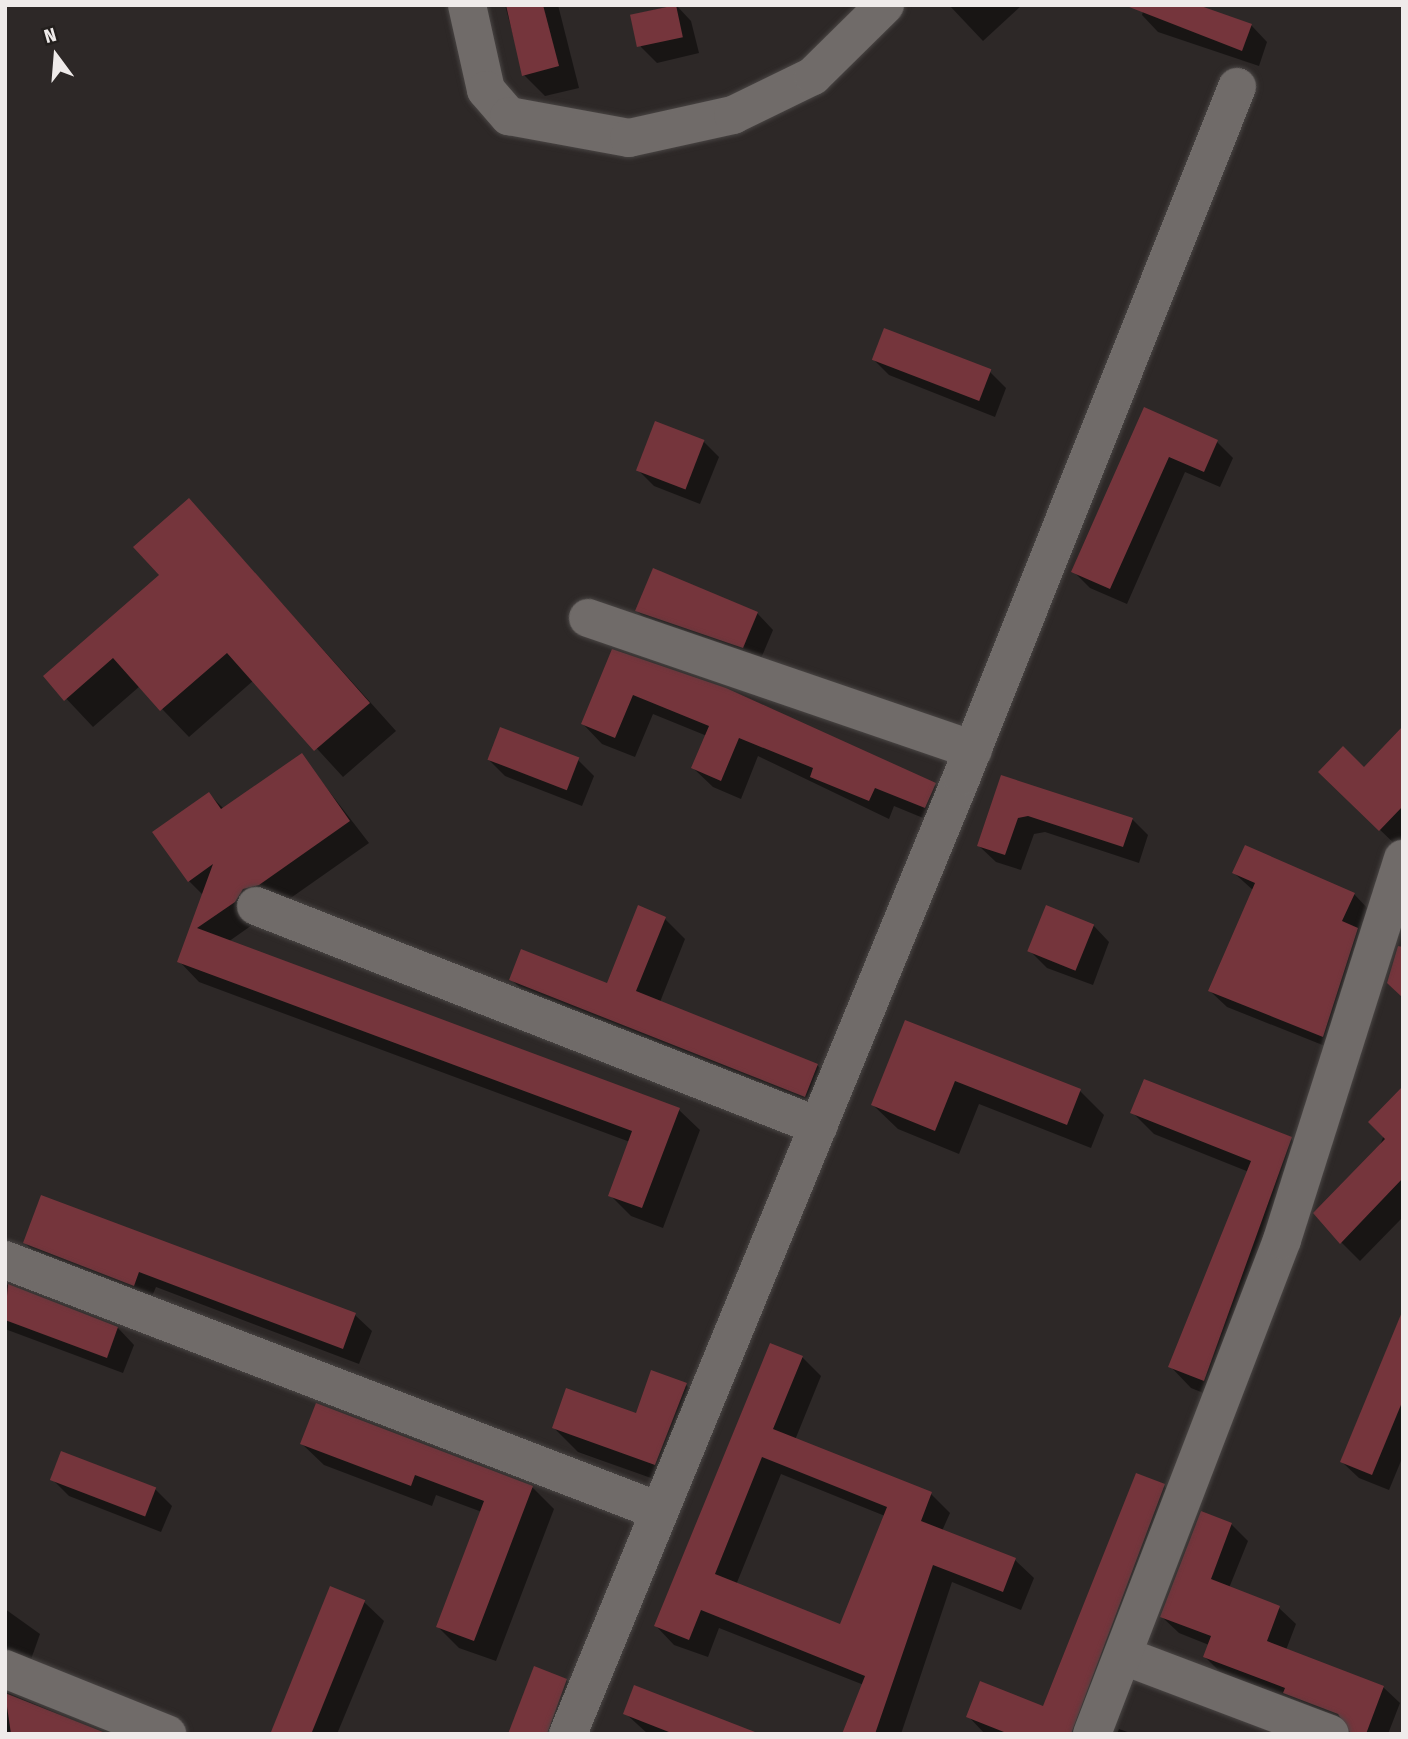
<!DOCTYPE html>
<html>
<head>
<meta charset="utf-8">
<style>
	body { margin:0 }
	#map { position:relative; width:1408px; height:1739px; overflow:hidden; background:#2d2827; font-family:"Fira Sans Condensed",sans-serif }
	div>[style] { position:absolute }
	.shadow>* { inset:0; background:#0007 }
	.building>* { inset:0; background:#75353c; transform-origin:0 0 }
	.roads { filter:drop-shadow(0 0 2px #494544) drop-shadow(0 0 2px #494544) }
	.street>* { height:38px; margin:-19px; padding:0 19px; transform-origin:19px; border-radius:19px; background:#706b69 }
	span { translate:-50% -50%; white-space:nowrap; text-align:center; line-height:1.15; -webkit-text-stroke:5px #231f1d; paint-order:stroke }
	.frame { position:absolute; inset:0; border:7px solid #efebea; pointer-events:none }
	.north { position:absolute; left:21px; top:21px; width:70px; height:70px; -webkit-text-stroke:5px #231f1d; paint-order:stroke; rotate:344deg; font-size:19px; font-weight:700; line-height:28px; text-align:center; color:#efebea }
	.north::after { content:''; display:block; margin:auto; width:24px; height:32px; background:#efebea; clip-path:polygon(50% 0,100% 100%,50% 72%,0 100%) }
</style>
</head>
<body>
<div id="map">
	<div class="shadow">
		<div style="clip-path:polygon(505px 5px,558px 5px,579px 88px,545px 96px,524px 75px)"></div>
		<div style="clip-path:polygon(676px 5px,691px 21px,699px 53px,657px 63px,641px 47px,632px 15px)"></div>
		<div style="clip-path:polygon(949px 5px,1022px 5px,983px 41px)"></div>
		<div style="clip-path:polygon(1145px 5px,1251px 25px,1267px 42px,1259px 66px,1158px 32px,1142px 15px)"></div>
		<div style="clip-path:polygon(873px 359px,990px 372px,1006px 388px,995px 417px,889px 375px)"></div>
		<div style="clip-path:polygon(1145px 410px,1217px 442px,1233px 458px,1220px 487px,1185px 472px,1127px 604px,1090px 588px,1074px 572px)"></div>
		<div style="clip-path:polygon(703px 441px,719px 457px,700px 504px,654px 486px,638px 470px)"></div>
		<div style="clip-path:polygon(189px 500px,396px 731px,343px 777px,254px 680px,189px 737px,140px 686px,93px 727px,45px 676px,161px 575px)"></div>
		<div style="clip-path:polygon(637px 611px,757px 613px,773px 630px,759px 663px,653px 627px)"></div>
		<div style="clip-path:polygon(613px 651px,934px 784px,954px 804px,945px 827px,894px 806px,889px 819px,758px 756px,741px 799px,713px 787px,693px 768px,707px 736px,653px 714px,635px 757px,602px 744px,583px 724px)"></div>
		<div style="clip-path:polygon(1403px 729px,1403px 852px,1320px 772px,1364px 769px)"></div>
		<div style="clip-path:polygon(301px 755px,369px 843px,228px 942px,679px 1110px,700px 1130px,663px 1228px,631px 1216px,610px 1195px,630px 1142px,199px 982px,179px 961px,203px 895px,189px 881px,209px 794px,224px 809px)"></div>
		<div style="clip-path:polygon(489px 760px,578px 760px,594px 776px,582px 806px,505px 776px)"></div>
		<div style="clip-path:polygon(1002px 777px,1132px 819px,1148px 835px,1139px 863px,1045px 832px,1034px 834px,1021px 870px,996px 862px,979px 846px)"></div>
		<div style="clip-path:polygon(1234px 873px,1354px 894px,1370px 911px,1340px 1052px,1227px 1007px,1210px 991px,1254px 891px)"></div>
		<div style="clip-path:polygon(639px 908px,665px 919px,685px 939px,660px 1002px,817px 1065px,837px 1085px,825px 1116px,531px 999px,511px 979px,608px 986px)"></div>
		<div style="clip-path:polygon(1093px 925px,1109px 942px,1093px 985px,1047px 968px,1031px 952px)"></div>
		<div style="clip-path:polygon(906px 1023px,1080px 1091px,1104px 1115px,1091px 1148px,979px 1104px,959px 1154px,898px 1129px,873px 1105px)"></div>
		<div style="clip-path:polygon(1403px 1088px,1403px 1217px,1360px 1261px,1341px 1242px)"></div>
		<div style="clip-path:polygon(1132px 1112px,1291px 1139px,1312px 1160px,1226px 1402px,1191px 1388px,1170px 1366px,1249px 1172px,1154px 1134px)"></div>
		<div style="clip-path:polygon(42px 1197px,355px 1315px,372px 1331px,359px 1364px,156px 1287px,150px 1301px,41px 1259px,25px 1243px)"></div>
		<div style="clip-path:polygon(5px 1284px,118px 1328px,134px 1345px,123px 1373px,5px 1329px)"></div>
		<div style="clip-path:polygon(evenodd,802px 1357px,821px 1376px,795px 1440px,931px 1494px,950px 1513px,942px 1531px,1015px 1560px,1034px 1578px,1021px 1610px,952px 1582px,901px 1734px,844px 1734px,864px 1685px,719px 1628px,708px 1657px,674px 1645px,656px 1626px,802px 1357px,781px 1474px,885px 1516px,841px 1626px,736px 1585px,781px 1474px)"></div>
		<div style="clip-path:polygon(1382px 1364px,1403px 1372px,1403px 1456px,1389px 1490px,1359px 1478px,1342px 1462px)"></div>
		<div style="clip-path:polygon(686px 1385px,711px 1409px,679px 1488px,578px 1452px,554px 1428px,637px 1415px)"></div>
		<div style="clip-path:polygon(317px 1405px,533px 1488px,554px 1509px,496px 1661px,459px 1648px,438px 1627px,482px 1512px,436px 1495px,432px 1506px,324px 1465px,302px 1444px)"></div>
		<div style="clip-path:polygon(52px 1479px,155px 1489px,172px 1506px,161px 1532px,69px 1496px)"></div>
		<div style="clip-path:polygon(1164px 1486px,1185px 1507px,1101px 1734px,985px 1734px,968px 1716px,1044px 1709px)"></div>
		<div style="clip-path:polygon(1231px 1524px,1248px 1541px,1229px 1588px,1279px 1608px,1296px 1624px,1286px 1650px,1383px 1687px,1400px 1703px,1388px 1734px,1353px 1734px,1221px 1673px,1205px 1657px,1209px 1645px,1179px 1633px,1162px 1617px)"></div>
		<div style="clip-path:polygon(364px 1602px,384px 1621px,337px 1734px,270px 1734px)"></div>
		<div style="clip-path:polygon(5px 1609px,40px 1634px,28px 1668px,5px 1679px)"></div>
		<div style="clip-path:polygon(566px 1680px,586px 1700px,574px 1734px,510px 1734px)"></div>
		<div style="clip-path:polygon(5px 1690px,6px 1692px,105px 1734px,5px 1732px)"></div>
		<div style="clip-path:polygon(625px 1713px,754px 1734px,648px 1734px)"></div>
		<div style="clip-path:polygon(1119px 1729px,1133px 1734px,1117px 1734px)"></div>
	</div>
	<div class="building">
		<div style="clip-path:polygon(506px 5px,543px 5px,559px 66px,522px 76px)"></div>
		<div style="left:676px;top:5px;width:33px;height:47px;rotate:78deg"></div>
		<div style="clip-path:polygon(1124px 5px,1198px 5px,1252px 24px,1242px 51px)"></div>
		<div style="left:884px;top:328px;width:115px;height:34px;rotate:21deg"></div>
		<div style="clip-path:polygon(1144px 407px,1218px 440px,1204px 472px,1169px 457px,1110px 589px,1071px 572px)"></div>
		<div style="left:655px;top:421px;width:53px;height:53px;rotate:21deg"></div>
		<div style="clip-path:polygon(189px 498px,370px 703px,314px 751px,227px 653px,160px 711px,113px 658px,64px 701px,43px 676px,159px 575px,133px 547px)"></div>
		<div style="clip-path:polygon(653px 568px,758px 612px,743px 648px,635px 611px)"></div>
		<div style="clip-path:polygon(612px 649px,726px 688px,936px 783px,925px 808px,875px 788px,869px 801px,810px 777px,813px 768px,739px 738px,721px 781px,691px 768px,709px 726px,633px 695px,615px 738px,581px 724px)"></div>
		<div style="clip-path:polygon(1403px 726px,1403px 806px,1379px 831px,1318px 772px,1343px 746px,1364px 767px)"></div>
		<div style="left:500px;top:727px;width:85px;height:35px;rotate:21deg"></div>
		<div style="clip-path:polygon(302px 753px,350px 821px,259px 885px,243px 889px,235px 902px,197px 928px,680px 1108px,642px 1208px,608px 1196px,632px 1131px,177px 962px,213px 864px,188px 882px,152px 832px,209px 792px,221px 809px)"></div>
		<div style="clip-path:polygon(1001px 775px,1133px 818px,1123px 847px,1028px 816px,1018px 818px,1005px 855px,977px 846px)"></div>
		<div style="clip-path:polygon(1245px 845px,1355px 893px,1342px 921px,1358px 928px,1323px 1037px,1208px 991px,1255px 883px,1232px 873px)"></div>
		<div style="clip-path:polygon(638px 905px,666px 917px,636px 991px,818px 1064px,805px 1097px,509px 980px,521px 949px,607px 983px)"></div>
		<div style="left:1046px;top:905px;width:52px;height:50px;rotate:22deg"></div>
		<div style="clip-path:polygon(1398px 946px,1403px 947px,1403px 998px,1387px 983px)"></div>
		<div style="clip-path:polygon(905px 1020px,1081px 1089px,1067px 1125px,955px 1081px,935px 1131px,871px 1105px)"></div>
		<div style="clip-path:polygon(1144px 1079px,1292px 1137px,1204px 1381px,1168px 1367px,1251px 1161px,1130px 1113px)"></div>
		<div style="clip-path:polygon(1403px 1086px,1403px 1178px,1340px 1244px,1313px 1213px,1385px 1139px,1368px 1122px)"></div>
		<div style="clip-path:polygon(41px 1195px,356px 1313px,343px 1349px,139px 1272px,134px 1286px,23px 1243px)"></div>
		<div style="clip-path:polygon(8px 1284px,118px 1327px,107px 1358px,5px 1320px)"></div>
		<div style="clip-path:polygon(1402px 1312px,1403px 1400px,1372px 1475px,1340px 1462px)"></div>
		<div style="clip-path:polygon(evenodd,770px 1343px,803px 1356px,773px 1429px,932px 1492px,921px 1521px,1016px 1558px,1003px 1592px,933px 1565px,875px 1734px,842px 1734px,865px 1676px,701px 1610px,689px 1640px,654px 1626px,770px 1343px,762px 1457px,887px 1507px,840px 1624px,715px 1574px,762px 1457px)"></div>
		<div style="clip-path:polygon(651px 1370px,687px 1383px,655px 1465px,552px 1428px,566px 1388px,636px 1413px)"></div>
		<div style="clip-path:polygon(316px 1403px,533px 1486px,474px 1641px,436px 1627px,484px 1501px,415px 1475px,411px 1486px,300px 1444px)"></div>
		<div style="left:61px;top:1451px;width:102px;height:31px;rotate:21deg"></div>
		<div style="clip-path:polygon(1136px 1473px,1165px 1484px,1071px 1734px,1009px 1734px,966px 1717px,980px 1681px,1043px 1706px)"></div>
		<div style="clip-path:polygon(1201px 1511px,1232px 1523px,1211px 1579px,1280px 1606px,1267px 1641px,1384px 1686px,1366px 1734px,1351px 1734px,1338px 1714px,1283px 1693px,1285px 1688px,1203px 1657px,1211px 1636px,1160px 1617px)"></div>
		<div style="left:330px;top:1586px;width:38px;height:160px;rotate:22deg"></div>
		<div style="clip-path:polygon(534px 1666px,567px 1679px,547px 1734px,508px 1734px)"></div>
		<div style="clip-path:polygon(634px 1685px,755px 1732px,754px 1734px,674px 1734px,623px 1714px)"></div>
		<div style="clip-path:polygon(5px 1693px,108px 1734px,11px 1734px)"></div>
	</div>
	<div class="roads">
		<div class="street">
			<div style="left:467px;top:5px;width:87px;rotate:77.4deg"></div>
			<div style="left:486px;top:90px;width:35px;rotate:49deg"></div>
			<div style="left:509px;top:116px;width:122px;rotate:10.4deg"></div>
			<div style="left:629px;top:138px;width:107px;rotate:-12.5deg"></div>
			<div style="left:733px;top:115px;width:89px;rotate:-26deg"></div>
			<div style="left:813px;top:76px;width:101px;rotate:-44.6deg"></div>
			<div style="left:588px;top:618px;width:407px;rotate:18.9deg"></div>
			<div style="left:256px;top:906px;width:604px;rotate:21.38deg"></div>
			<div style="left:5px;top:1260px;width:701px;rotate:21deg"></div>
			<div style="left:1124px;top:1656px;width:220px;rotate:20.7deg"></div>
			<div style="left:5px;top:1669px;width:175px;rotate:21.9deg"></div>
			<div style="left:568px;top:1734px;width:1036px;rotate:-67.64deg"></div>
			<div style="left:962px;top:776px;width:742px;rotate:-68.24deg"></div>
			<div style="left:1092px;top:1734px;width:529px;rotate:-68.96deg"></div>
			<div style="left:1282px;top:1240px;width:400px;rotate:-72.4deg"></div>
		</div>
	</div>
	<div class="frame"></div>
	<div class="north">N</div>
</div>
</body>
</html>
